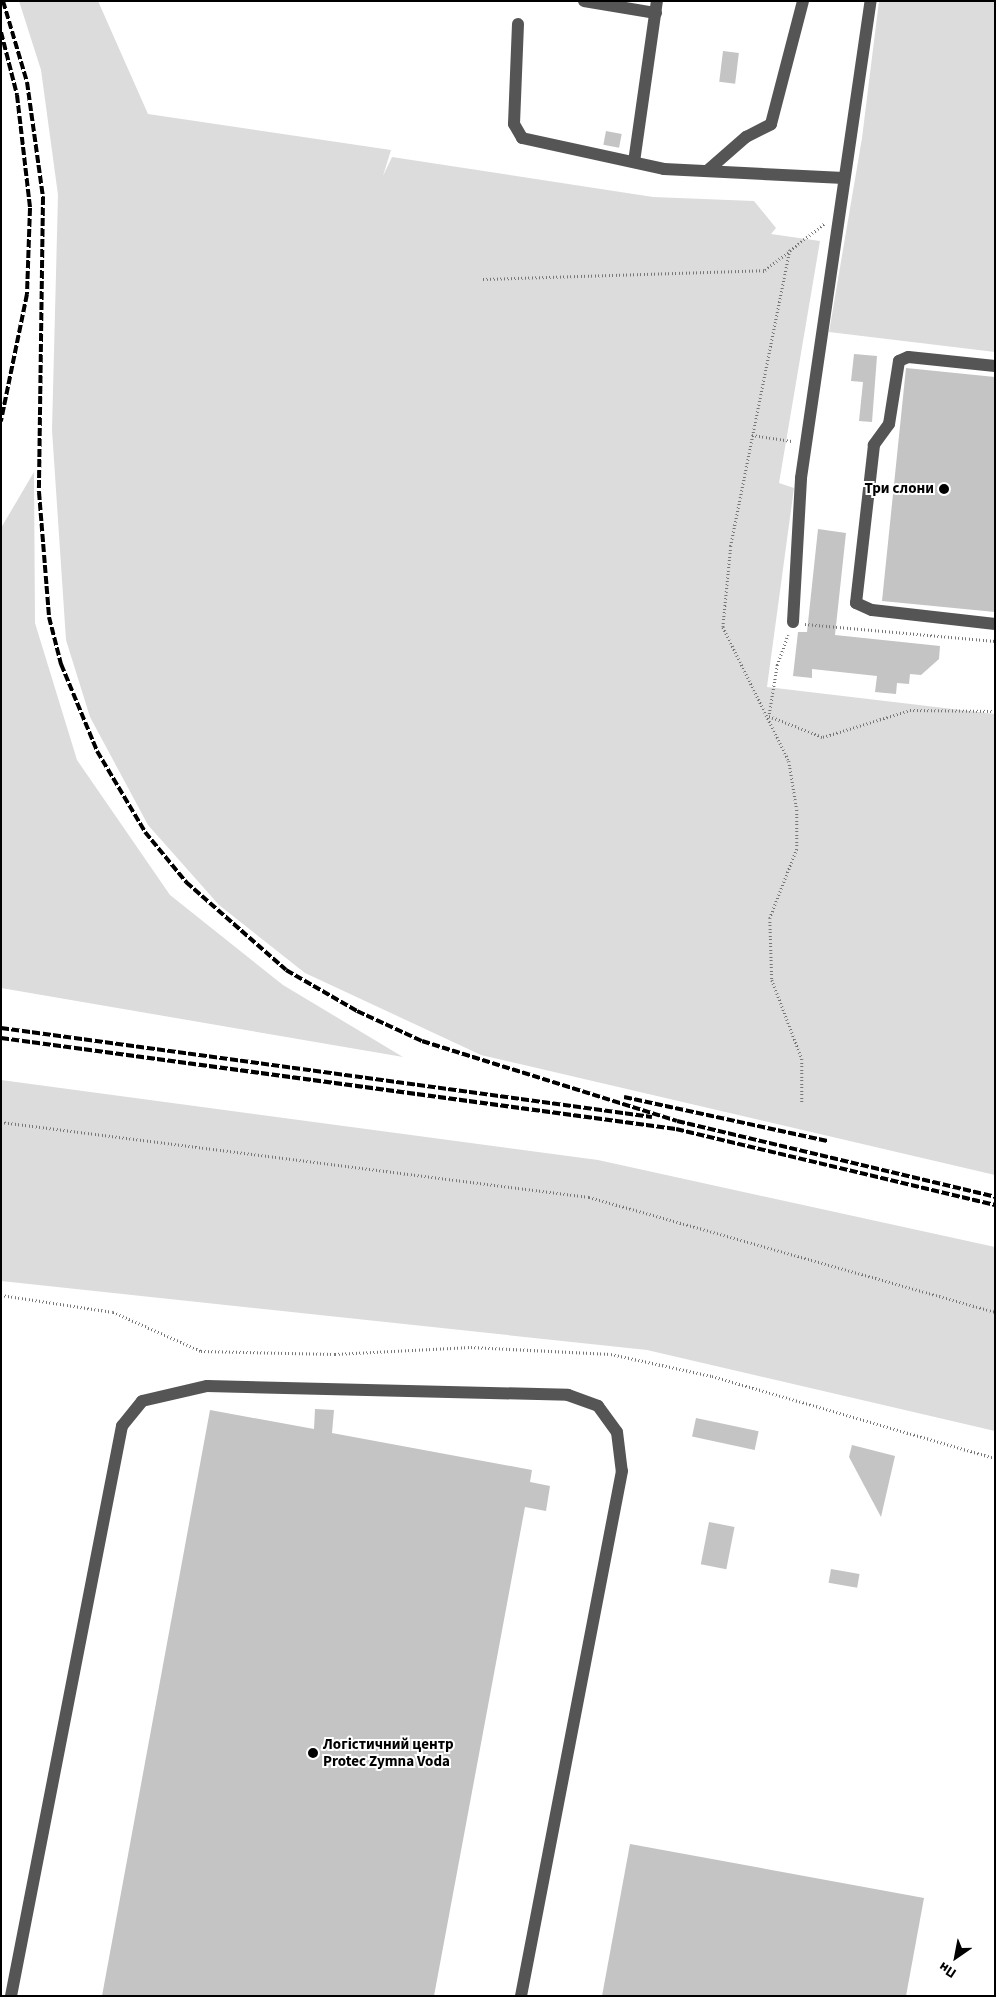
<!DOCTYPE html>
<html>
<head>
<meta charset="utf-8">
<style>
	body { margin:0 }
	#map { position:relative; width:996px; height:1997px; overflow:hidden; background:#fff; font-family:"Source Sans 3",sans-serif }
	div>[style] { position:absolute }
	.green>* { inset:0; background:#dcdcdc }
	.building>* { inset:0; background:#c4c4c4; transform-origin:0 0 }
	.path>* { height:2.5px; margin-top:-1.25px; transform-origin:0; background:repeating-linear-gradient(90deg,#777 0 1px,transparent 0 3.5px) }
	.minor>* { height:12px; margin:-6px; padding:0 6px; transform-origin:6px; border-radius:6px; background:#555 }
	.rail>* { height:4px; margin-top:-2px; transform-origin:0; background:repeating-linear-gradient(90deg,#000 0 8px,transparent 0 10.5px) }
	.dots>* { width:14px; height:14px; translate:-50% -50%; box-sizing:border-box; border:2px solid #fff; border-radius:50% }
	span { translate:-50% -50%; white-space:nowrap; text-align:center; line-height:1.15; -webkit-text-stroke:4px #fff; paint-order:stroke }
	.poi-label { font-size:15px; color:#000; font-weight:700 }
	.right { translate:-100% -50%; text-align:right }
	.left { translate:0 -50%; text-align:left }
	.frame { position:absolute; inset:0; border:2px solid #000; pointer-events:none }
	.north { position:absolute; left:931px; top:1932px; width:50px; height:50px; -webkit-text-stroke:4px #fff; paint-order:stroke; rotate:213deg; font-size:14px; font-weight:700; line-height:20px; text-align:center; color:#000 }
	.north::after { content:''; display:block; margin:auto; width:18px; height:22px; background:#000; clip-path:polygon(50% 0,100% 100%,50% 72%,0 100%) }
</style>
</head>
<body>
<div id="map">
	<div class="green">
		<div style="clip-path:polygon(19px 1px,98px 1px,148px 114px,391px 150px,383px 176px,392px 157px,653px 197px,754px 201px,776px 228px,771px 234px,820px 241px,779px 483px,794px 488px,767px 687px,995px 714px,995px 1175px,481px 1055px,305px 973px,219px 905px,148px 825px,90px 717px,66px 640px,52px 430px,58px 195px,41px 70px)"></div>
		<div style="clip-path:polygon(879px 1px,995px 1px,995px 352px,829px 332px,862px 138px)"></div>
		<div style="clip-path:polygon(34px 472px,35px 623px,77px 760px,170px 895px,283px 985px,403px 1057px,1px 988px,1px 528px)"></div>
		<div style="clip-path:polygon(1px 1080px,598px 1160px,995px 1247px,995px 1431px,647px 1350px,1px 1281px)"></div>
	</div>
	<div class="building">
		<div style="left:723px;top:51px;width:16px;height:31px;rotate:7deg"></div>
		<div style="left:606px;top:131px;width:16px;height:14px;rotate:11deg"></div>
		<div style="clip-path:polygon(854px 354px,877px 356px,872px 422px,859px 421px,863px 382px,851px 381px)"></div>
		<div style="clip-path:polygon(906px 368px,995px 377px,995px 612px,882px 601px)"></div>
		<div style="clip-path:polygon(818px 529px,846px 533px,835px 635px,940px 646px,939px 659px,921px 675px,910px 674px,909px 684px,897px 683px,896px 694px,875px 692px,877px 676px,812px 669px,812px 678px,793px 676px,798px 632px,807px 632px)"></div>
		<div style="clip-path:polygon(315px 1409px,334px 1410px,332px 1433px,532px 1470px,530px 1482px,550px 1486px,546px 1511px,525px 1507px,434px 1996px,102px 1996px,210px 1410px,314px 1429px)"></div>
		<div style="left:696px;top:1418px;width:64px;height:19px;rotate:12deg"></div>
		<div style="clip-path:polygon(852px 1445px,895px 1456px,881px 1517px,849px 1457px)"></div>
		<div style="left:709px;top:1522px;width:26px;height:43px;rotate:11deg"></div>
		<div style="left:831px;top:1569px;width:29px;height:14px;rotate:10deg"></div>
		<div style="clip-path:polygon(630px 1844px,924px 1898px,906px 1996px,602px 1996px)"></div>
	</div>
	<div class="path">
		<div style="left:790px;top:250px;width:302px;rotate:101.3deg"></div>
		<div style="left:731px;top:546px;width:81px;rotate:95.6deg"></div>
		<div style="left:723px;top:627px;width:149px;rotate:63.8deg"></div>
		<div style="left:789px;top:761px;width:50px;rotate:80.7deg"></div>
		<div style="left:797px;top:810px;width:39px;rotate:90deg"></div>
		<div style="left:797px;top:849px;width:74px;rotate:111.4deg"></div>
		<div style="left:770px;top:918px;width:62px;rotate:88.2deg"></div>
		<div style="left:772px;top:980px;width:85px;rotate:69.2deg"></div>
		<div style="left:802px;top:1059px;width:43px;rotate:90deg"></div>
		<div style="left:483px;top:279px;width:282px;rotate:-1.8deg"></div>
		<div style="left:765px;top:270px;width:76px;rotate:-38.1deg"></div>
		<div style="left:752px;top:435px;width:40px;rotate:8.5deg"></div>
		<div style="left:805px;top:624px;width:191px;rotate:5.1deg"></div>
		<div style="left:769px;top:714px;width:50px;rotate:-80.7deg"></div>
		<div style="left:777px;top:665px;width:32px;rotate:-70deg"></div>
		<div style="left:769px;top:716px;width:58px;rotate:21.3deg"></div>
		<div style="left:823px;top:737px;width:91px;rotate:-17.2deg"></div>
		<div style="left:910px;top:710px;width:85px;rotate:0.7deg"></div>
		<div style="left:1px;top:1122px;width:593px;rotate:7.27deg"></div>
		<div style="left:589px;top:1197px;width:422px;rotate:15.8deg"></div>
		<div style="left:1px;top:1295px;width:113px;rotate:8.6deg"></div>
		<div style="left:113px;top:1312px;width:96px;rotate:23.9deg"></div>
		<div style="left:201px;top:1351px;width:134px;rotate:1.3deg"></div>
		<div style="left:335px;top:1354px;width:136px;rotate:-2.9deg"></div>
		<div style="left:471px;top:1347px;width:140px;rotate:2.9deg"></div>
		<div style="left:611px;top:1354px;width:103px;rotate:12.3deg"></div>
		<div style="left:712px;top:1376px;width:295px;rotate:16.2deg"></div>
	</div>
	<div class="minor">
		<div style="left:584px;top:1px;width:73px;rotate:9.5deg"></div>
		<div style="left:518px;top:24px;width:100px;rotate:92.3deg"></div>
		<div style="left:514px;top:124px;width:16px;rotate:60deg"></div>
		<div style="left:522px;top:138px;width:145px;rotate:12.3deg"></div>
		<div style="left:664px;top:169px;width:180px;rotate:2.9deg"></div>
		<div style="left:634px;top:162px;width:163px;rotate:-81.9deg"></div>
		<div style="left:707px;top:171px;width:52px;rotate:-41.1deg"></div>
		<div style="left:746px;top:137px;width:28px;rotate:-27deg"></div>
		<div style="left:771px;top:124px;width:127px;rotate:-75.4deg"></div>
		<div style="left:995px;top:366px;width:87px;rotate:-174.1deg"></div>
		<div style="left:908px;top:357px;width:10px;rotate:156deg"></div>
		<div style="left:899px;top:361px;width:64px;rotate:99deg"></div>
		<div style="left:889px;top:424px;width:26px;rotate:126deg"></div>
		<div style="left:874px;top:445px;width:159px;rotate:96.5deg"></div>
		<div style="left:856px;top:603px;width:17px;rotate:24deg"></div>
		<div style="left:872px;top:610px;width:124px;rotate:6.5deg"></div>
		<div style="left:793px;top:622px;width:144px;rotate:-86.8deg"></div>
		<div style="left:801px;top:478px;width:482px;rotate:-81.7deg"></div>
		<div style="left:11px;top:1996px;width:581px;rotate:-78.98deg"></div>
		<div style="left:122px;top:1426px;width:32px;rotate:-51deg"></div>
		<div style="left:142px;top:1401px;width:67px;rotate:-13deg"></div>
		<div style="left:207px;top:1386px;width:361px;rotate:1.4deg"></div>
		<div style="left:568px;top:1395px;width:32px;rotate:20deg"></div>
		<div style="left:598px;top:1406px;width:32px;rotate:54deg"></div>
		<div style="left:617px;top:1432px;width:39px;rotate:83deg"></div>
		<div style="left:622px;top:1471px;width:535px;rotate:100.89deg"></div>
	</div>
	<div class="rail">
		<div style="left:3px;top:1px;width:84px;rotate:73.5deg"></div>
		<div style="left:27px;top:82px;width:116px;rotate:82.1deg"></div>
		<div style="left:43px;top:197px;width:295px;rotate:90.8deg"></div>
		<div style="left:39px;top:492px;width:125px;rotate:85.4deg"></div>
		<div style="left:49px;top:617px;width:49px;rotate:75.7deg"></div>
		<div style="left:61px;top:664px;width:94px;rotate:67.5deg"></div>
		<div style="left:97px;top:751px;width:94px;rotate:59.3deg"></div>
		<div style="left:145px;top:832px;width:65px;rotate:50.6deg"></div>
		<div style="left:186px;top:882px;width:133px;rotate:41.3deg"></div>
		<div style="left:286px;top:970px;width:82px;rotate:30deg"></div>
		<div style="left:357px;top:1011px;width:72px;rotate:24.8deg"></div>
		<div style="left:422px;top:1041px;width:267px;rotate:17.4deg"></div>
		<div style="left:677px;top:1121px;width:327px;rotate:13.4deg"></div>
		<div style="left:1px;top:32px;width:65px;rotate:75.7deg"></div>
		<div style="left:17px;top:95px;width:114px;rotate:83.4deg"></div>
		<div style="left:30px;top:208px;width:86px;rotate:92deg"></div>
		<div style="left:27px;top:294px;width:130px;rotate:101.6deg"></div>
		<div style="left:1px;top:1028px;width:657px;rotate:7.78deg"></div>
		<div style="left:1px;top:1038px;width:681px;rotate:7.68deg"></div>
		<div style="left:676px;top:1129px;width:328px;rotate:13.4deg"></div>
		<div style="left:624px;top:1097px;width:208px;rotate:12.2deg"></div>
	</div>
	<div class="dots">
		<div style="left:944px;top:489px;background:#000"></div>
		<div style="left:313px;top:1753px;background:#000"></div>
	</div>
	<div class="poi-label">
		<span class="right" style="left:934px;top:489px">Три слони</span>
		<span class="left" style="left:323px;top:1753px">Логістичний центр<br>Protec Zymna Voda</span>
	</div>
	<div class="frame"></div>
	<div class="north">Пн</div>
</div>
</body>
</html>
